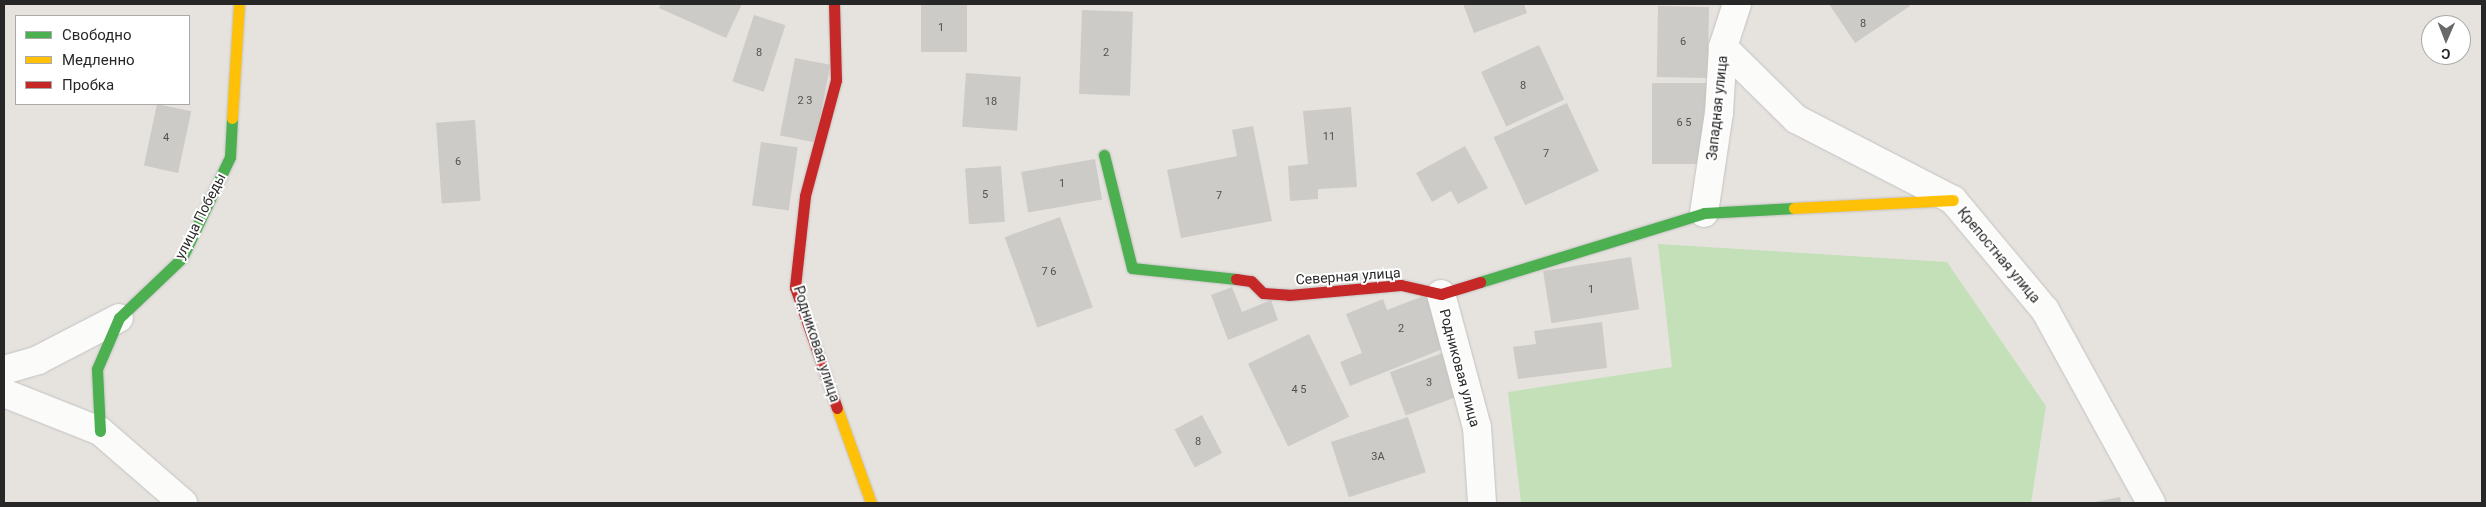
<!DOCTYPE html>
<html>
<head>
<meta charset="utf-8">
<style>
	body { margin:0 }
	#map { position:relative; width:2486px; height:507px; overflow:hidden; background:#e6e3de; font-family:Roboto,sans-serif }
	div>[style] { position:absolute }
	.green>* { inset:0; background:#c4e0b8 }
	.building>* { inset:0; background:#cdcbc7; transform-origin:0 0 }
	.roads { filter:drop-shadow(0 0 1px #c4c2c3) drop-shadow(0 0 1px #c4c2c3) }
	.street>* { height:28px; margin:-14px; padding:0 14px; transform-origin:14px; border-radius:14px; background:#fbfbfa }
	.fast>* { height:11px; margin:-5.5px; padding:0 5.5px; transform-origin:5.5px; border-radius:5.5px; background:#4caf50 }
	.slow>* { height:11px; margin:-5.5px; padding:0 5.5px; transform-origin:5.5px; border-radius:5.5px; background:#ffc107 }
	.jam>* { height:11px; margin:-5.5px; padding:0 5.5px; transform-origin:5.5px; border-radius:5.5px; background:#c62828 }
	span { translate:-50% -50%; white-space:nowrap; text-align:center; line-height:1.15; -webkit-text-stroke:4px #fff; paint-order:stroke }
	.number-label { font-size:11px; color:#515150 }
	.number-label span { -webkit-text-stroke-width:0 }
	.street-label { font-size:14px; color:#272727 }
	.frame { position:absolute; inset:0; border:5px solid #272727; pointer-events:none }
	.legend { position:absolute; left:15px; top:15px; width:175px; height:90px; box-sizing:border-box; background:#fff; border:1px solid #a9a9a9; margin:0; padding:6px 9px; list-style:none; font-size:15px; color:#272727 }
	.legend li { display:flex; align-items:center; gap:10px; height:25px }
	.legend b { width:25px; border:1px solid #a9a9a9 }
	.north { position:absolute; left:2421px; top:15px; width:50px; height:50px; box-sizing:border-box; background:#fff; border:1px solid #a9a9a9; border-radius:50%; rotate:181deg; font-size:14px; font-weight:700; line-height:20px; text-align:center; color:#272727 }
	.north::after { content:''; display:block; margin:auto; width:18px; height:22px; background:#6a6967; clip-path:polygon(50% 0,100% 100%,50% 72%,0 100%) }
</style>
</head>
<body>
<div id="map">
	<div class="green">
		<div style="clip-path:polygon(1658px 244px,1947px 262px,2046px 406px,2031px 503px,1521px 503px,1508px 392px,1672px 367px)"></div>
	</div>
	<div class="building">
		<div style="clip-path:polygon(661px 4px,742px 4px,726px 38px,659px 8px)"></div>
		<div style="left:921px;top:4px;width:46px;height:48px"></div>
		<div style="clip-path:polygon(1463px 4px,1524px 4px,1527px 13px,1474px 33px)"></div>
		<div style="clip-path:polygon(1829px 4px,1908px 4px,1910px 6px,1855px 43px)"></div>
		<div style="left:1658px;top:6px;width:51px;height:71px;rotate:1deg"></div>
		<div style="left:1082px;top:10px;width:51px;height:84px;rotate:2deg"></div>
		<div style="left:754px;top:15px;width:33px;height:70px;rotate:18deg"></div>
		<div style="left:1539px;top:45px;width:60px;height:64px;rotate:65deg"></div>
		<div style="left:795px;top:58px;width:36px;height:79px;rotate:11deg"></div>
		<div style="left:966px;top:73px;width:55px;height:54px;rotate:4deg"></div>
		<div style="left:1652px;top:83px;width:62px;height:81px"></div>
		<div style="left:1567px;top:103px;width:75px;height:81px;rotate:65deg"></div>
		<div style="left:157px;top:104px;width:35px;height:63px;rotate:12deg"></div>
		<div style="clip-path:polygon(1351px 107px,1357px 187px,1318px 189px,1318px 199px,1290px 201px,1288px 166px,1308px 164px,1303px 111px)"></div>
		<div style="left:475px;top:120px;width:81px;height:39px;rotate:86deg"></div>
		<div style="clip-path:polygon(1253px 126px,1272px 221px,1181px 238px,1167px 170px,1237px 156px,1232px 130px)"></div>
		<div style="left:761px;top:142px;width:37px;height:64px;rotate:8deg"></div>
		<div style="clip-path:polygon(1465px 146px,1488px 188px,1458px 204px,1451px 191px,1432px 202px,1416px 173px)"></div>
		<div style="left:1095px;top:159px;width:41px;height:75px;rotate:80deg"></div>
		<div style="left:1001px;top:166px;width:56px;height:36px;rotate:86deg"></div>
		<div style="left:1060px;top:217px;width:96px;height:59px;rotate:70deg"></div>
		<div style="left:1631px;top:257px;width:53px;height:89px;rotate:81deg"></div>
		<div style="clip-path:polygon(1232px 287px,1242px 312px,1271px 300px,1278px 320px,1228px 340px,1211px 295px)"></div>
		<div style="clip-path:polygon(1434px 292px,1455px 344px,1350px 386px,1340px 362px,1362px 353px,1346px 314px,1383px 299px,1387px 310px)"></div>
		<div style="clip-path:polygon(1602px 322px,1607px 368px,1518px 379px,1513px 347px,1536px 344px,1534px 331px)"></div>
		<div style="left:1309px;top:334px;width:92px;height:68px;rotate:64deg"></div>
		<div style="left:1451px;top:350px;width:46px;height:65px;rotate:70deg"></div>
		<div style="left:1202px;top:415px;width:43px;height:31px;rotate:62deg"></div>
		<div style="left:1408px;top:417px;width:58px;height:81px;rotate:72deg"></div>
		<div style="clip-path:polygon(2120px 497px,2121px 503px,2095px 503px,2095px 502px)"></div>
	</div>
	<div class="roads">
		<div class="street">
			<div style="left:1723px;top:47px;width:103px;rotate:44.6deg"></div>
			<div style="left:1796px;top:119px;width:177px;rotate:27.3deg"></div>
			<div style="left:1953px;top:200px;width:143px;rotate:50.1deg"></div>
			<div style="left:2045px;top:310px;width:220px;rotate:61.2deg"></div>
			<div style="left:1704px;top:213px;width:101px;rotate:-81.5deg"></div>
			<div style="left:1719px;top:113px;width:66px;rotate:-86.5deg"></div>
			<div style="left:1723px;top:47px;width:45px;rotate:-72deg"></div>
			<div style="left:1441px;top:294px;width:138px;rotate:74.9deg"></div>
			<div style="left:1477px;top:427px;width:76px;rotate:86.2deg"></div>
			<div style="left:4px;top:370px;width:35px;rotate:-16deg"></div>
			<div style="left:38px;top:360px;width:91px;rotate:-27.4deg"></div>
			<div style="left:4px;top:393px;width:103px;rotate:21.6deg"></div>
			<div style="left:100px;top:431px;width:110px;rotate:40.9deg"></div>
		</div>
		<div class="fast">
			<div style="left:1104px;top:155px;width:116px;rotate:76.1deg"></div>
			<div style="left:1132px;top:268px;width:105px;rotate:6deg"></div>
			<div style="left:1480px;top:282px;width:234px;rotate:-17.1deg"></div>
			<div style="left:1704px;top:213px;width:90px;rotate:-3.2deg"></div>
			<div style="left:100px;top:431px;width:62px;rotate:-92.8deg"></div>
			<div style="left:97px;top:369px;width:56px;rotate:-66.7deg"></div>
			<div style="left:119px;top:318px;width:87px;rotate:-43.6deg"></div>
			<div style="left:182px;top:258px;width:112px;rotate:-64.6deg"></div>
			<div style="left:230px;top:157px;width:39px;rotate:-87deg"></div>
		</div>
		<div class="slow">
			<div style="left:232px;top:118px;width:114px;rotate:-86.5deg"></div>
			<div style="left:1794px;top:208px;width:159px;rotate:-2.9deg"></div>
			<div style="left:837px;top:408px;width:101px;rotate:70.3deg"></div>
		</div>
		<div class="jam">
			<div style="left:834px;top:4px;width:76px;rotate:88.5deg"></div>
			<div style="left:836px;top:80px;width:120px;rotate:105deg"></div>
			<div style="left:805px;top:196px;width:92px;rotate:96.3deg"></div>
			<div style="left:795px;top:287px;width:128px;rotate:70.9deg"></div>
			<div style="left:1236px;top:279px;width:15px;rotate:8deg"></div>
			<div style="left:1251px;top:281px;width:17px;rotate:45deg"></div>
			<div style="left:1263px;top:293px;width:26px;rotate:4deg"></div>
			<div style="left:1289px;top:295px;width:112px;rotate:-5.1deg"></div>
			<div style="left:1401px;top:285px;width:41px;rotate:12.7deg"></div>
			<div style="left:1441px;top:294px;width:41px;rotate:-17.1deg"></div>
		</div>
	</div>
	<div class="number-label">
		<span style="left:1863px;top:24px">8</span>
		<span style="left:941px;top:28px">1</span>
		<span style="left:1683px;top:42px">6</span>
		<span style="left:759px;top:53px">8</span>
		<span style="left:1106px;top:53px">2</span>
		<span style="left:1523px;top:86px">8</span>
		<span style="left:805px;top:101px">2 3</span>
		<span style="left:991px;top:102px">18</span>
		<span style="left:1684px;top:123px">6 5</span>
		<span style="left:1329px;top:137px">11</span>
		<span style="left:166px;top:138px">4</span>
		<span style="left:1546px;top:154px">7</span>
		<span style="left:458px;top:162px">6</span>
		<span style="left:1062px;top:184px">1</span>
		<span style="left:985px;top:195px">5</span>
		<span style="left:1219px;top:196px">7</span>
		<span style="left:1049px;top:272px">7 6</span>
		<span style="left:1591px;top:290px">1</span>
		<span style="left:1401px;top:329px">2</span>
		<span style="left:1429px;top:383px">3</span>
		<span style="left:1299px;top:390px">4 5</span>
		<span style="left:1198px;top:442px">8</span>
		<span style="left:1378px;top:457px">3А</span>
	</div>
	<div class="street-label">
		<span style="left:1717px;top:108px;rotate:-84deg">Западная улица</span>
		<span style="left:200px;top:216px;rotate:-63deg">улица Победы</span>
		<span style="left:1999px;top:255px;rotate:50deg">Крепостная улица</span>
		<span style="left:1348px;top:276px;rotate:-4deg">Северная улица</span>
		<span style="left:817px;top:344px;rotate:72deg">Родниковая улица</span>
		<span style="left:1460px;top:368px;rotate:75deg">Родниковая улица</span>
	</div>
	<div class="frame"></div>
	<ul class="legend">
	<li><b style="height:6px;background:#4caf50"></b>Свободно</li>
	<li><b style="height:6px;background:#ffc107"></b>Медленно</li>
	<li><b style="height:6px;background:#c62828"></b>Пробка</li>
	</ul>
	<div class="north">С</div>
</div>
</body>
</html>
